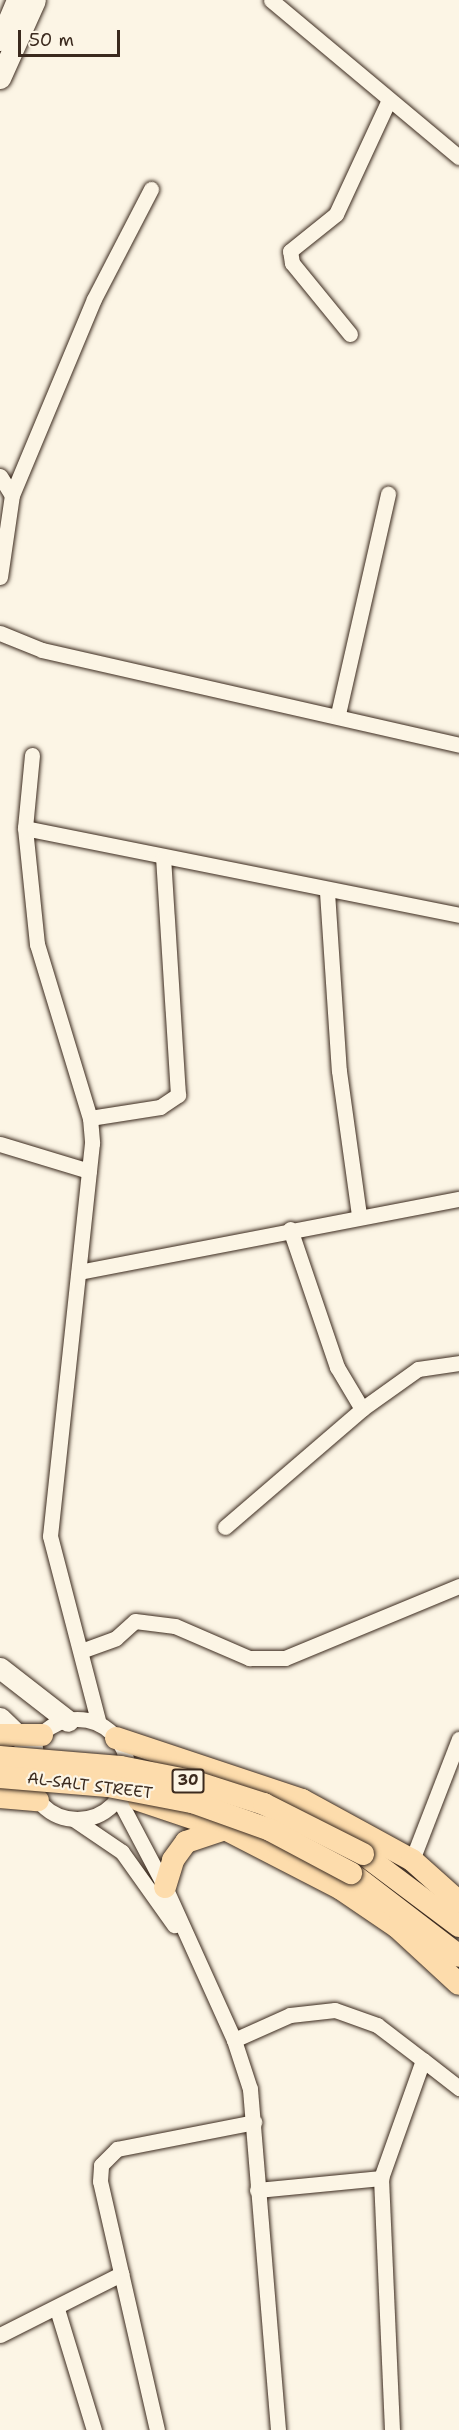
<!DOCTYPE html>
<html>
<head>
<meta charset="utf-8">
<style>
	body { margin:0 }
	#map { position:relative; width:459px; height:2430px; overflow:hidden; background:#fcf5e5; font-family:"Shantell Sans",sans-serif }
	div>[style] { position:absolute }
	.roads { filter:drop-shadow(0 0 2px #3b2a1e) drop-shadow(0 0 2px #3b2a1e) }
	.street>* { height:15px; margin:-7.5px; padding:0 7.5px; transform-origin:7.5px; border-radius:7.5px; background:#fcf5e5 }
	.street>.ring { margin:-7.5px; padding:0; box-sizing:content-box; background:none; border:15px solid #fcf5e5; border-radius:50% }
	.secondary>* { height:21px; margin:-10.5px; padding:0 10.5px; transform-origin:10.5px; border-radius:10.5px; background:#fcf5e5 }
	.primary>* { height:22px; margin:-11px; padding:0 11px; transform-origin:11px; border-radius:11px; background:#fddcac }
	.bridges { filter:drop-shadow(0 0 2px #3b2a1e) drop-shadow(0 0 2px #3b2a1e) }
	.primary-bridge>* { height:22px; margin:-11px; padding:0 11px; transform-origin:11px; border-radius:11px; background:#fddcac }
	span { translate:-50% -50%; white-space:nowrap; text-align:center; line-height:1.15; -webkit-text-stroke:4.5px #fcf5e5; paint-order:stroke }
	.shield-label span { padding:2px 4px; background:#fcf5e5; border:2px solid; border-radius:4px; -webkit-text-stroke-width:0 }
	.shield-label { font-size:15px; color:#3b2a1e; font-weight:700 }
	.street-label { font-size:16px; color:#3b2a1e }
	.scale { position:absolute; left:18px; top:30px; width:102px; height:27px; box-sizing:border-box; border:3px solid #3b2a1e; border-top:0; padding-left:8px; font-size:18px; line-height:21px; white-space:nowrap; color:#3b2a1e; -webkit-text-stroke:4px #fcf5e5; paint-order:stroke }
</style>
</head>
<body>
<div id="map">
	<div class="roads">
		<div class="street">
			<div style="left:271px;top:0;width:245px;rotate:39.9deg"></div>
			<div style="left:350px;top:334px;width:92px;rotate:-129.2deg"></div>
			<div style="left:292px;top:263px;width:12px;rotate:-99deg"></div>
			<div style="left:290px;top:251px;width:59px;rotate:-38.8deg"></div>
			<div style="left:336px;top:214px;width:126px;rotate:-65.1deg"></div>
			<div style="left:0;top:476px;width:22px;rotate:58deg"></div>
			<div style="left:0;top:577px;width:83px;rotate:-81.7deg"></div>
			<div style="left:12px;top:495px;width:212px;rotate:-67.3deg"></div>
			<div style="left:94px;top:299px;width:124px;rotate:-62.6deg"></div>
			<div style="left:0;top:633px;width:45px;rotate:22deg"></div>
			<div style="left:42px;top:650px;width:428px;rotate:12.8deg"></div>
			<div style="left:338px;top:714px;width:226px;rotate:-77.2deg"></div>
			<div style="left:32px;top:755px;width:73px;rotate:95.5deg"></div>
			<div style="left:25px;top:828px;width:117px;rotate:84.1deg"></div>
			<div style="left:37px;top:944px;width:182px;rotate:73.1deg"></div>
			<div style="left:90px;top:1118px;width:25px;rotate:85deg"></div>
			<div style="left:92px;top:1143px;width:395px;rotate:96.1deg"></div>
			<div style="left:50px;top:1536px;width:194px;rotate:75.4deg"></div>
			<div style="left:25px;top:828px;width:443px;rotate:11.3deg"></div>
			<div style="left:327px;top:892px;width:179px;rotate:86.2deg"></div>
			<div style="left:339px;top:1071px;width:146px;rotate:82.1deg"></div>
			<div style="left:90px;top:1118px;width:71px;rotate:-8.9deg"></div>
			<div style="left:160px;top:1107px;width:22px;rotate:-34deg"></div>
			<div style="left:178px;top:1095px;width:237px;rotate:-93.6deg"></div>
			<div style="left:0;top:1144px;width:93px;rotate:16.9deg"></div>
			<div style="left:290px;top:1229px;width:146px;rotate:71.2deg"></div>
			<div style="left:337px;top:1367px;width:49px;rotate:59.2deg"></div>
			<div style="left:362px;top:1409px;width:69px;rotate:-35.5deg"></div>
			<div style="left:418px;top:1369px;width:41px;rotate:-8.3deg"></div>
			<div style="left:79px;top:1272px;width:387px;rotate:-10.9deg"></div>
			<div style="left:225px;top:1527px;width:181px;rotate:-40.7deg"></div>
			<div style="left:81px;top:1651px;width:37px;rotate:-20deg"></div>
			<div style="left:116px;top:1638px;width:25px;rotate:-42deg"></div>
			<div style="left:135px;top:1621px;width:40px;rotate:7.1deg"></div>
			<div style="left:175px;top:1626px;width:81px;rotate:23.4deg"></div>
			<div style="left:249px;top:1658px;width:36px"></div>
			<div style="left:285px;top:1658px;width:188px;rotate:-22.5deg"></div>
			<div class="ring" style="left:27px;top:1719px;width:85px;height:85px"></div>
			<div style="left:118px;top:1798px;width:101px;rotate:62.2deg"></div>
			<div style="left:165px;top:1887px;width:168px;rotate:65.7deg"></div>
			<div style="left:234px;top:2040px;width:52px;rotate:71.9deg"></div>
			<div style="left:250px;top:2089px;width:342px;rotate:85.3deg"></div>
			<div style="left:75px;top:1820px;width:57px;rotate:34.2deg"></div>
			<div style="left:122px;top:1852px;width:90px;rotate:54.5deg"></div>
			<div style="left:412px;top:1860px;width:130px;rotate:-68.8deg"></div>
			<div style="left:234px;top:2040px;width:61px;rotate:-24.1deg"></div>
			<div style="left:290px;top:2015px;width:45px;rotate:-6.3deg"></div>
			<div style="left:335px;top:2010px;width:45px;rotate:19.7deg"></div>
			<div style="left:377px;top:2025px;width:58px;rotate:37.3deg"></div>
			<div style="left:381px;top:2178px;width:252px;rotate:87.5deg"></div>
			<div style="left:257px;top:2190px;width:125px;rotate:-5.5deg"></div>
			<div style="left:381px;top:2178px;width:125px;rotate:-70.4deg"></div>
			<div style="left:423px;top:2060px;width:46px;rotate:37.9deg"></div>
			<div style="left:57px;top:2309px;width:127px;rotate:73deg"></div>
			<div style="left:0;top:2335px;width:136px;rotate:-26.8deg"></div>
			<div style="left:157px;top:2430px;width:255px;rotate:-102.9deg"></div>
			<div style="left:100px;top:2181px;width:16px;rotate:-86deg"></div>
			<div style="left:101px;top:2165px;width:23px;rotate:-45deg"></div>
			<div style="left:117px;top:2149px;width:140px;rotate:-11.1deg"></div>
		</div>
		<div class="secondary">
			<div style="left:0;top:40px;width:43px;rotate:-67deg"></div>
			<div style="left:0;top:78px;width:85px;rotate:-65.8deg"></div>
			<div style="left:0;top:1668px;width:86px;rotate:37.9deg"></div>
			<div style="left:0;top:1718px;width:45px;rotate:44.1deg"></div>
		</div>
		<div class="primary">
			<div style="left:0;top:1735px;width:42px"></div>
			<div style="left:116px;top:1738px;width:196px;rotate:18.4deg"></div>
			<div style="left:302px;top:1800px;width:125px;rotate:28.6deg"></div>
			<div style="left:412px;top:1860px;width:63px;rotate:41.8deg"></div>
			<div style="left:0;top:1797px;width:38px;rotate:5deg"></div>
			<div style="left:139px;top:1800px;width:91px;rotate:18.6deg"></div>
			<div style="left:225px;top:1829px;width:131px;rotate:27.3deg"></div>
			<div style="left:341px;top:1889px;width:68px;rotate:34.2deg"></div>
			<div style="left:397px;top:1927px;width:84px;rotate:42.6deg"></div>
			<div style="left:363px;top:1854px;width:120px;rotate:36.9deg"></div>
			<div style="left:351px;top:1873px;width:136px;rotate:37.5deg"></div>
			<div style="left:165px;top:1887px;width:28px;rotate:-73deg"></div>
			<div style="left:173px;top:1860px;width:22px;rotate:-54deg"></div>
			<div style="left:186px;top:1842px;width:41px;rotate:-18.4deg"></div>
		</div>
	</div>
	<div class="bridges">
		<div class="primary-bridge">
			<div style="left:0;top:1757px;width:121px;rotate:4.7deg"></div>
			<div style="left:121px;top:1767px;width:72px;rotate:11.2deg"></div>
			<div style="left:192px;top:1781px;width:76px;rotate:17.7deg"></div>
			<div style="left:264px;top:1804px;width:111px;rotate:26.8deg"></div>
			<div style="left:0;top:1777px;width:108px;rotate:4.8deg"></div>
			<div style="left:108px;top:1786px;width:86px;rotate:10.8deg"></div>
			<div style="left:192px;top:1802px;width:83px;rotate:19.7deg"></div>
			<div style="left:270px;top:1830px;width:92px;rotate:28deg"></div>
		</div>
	</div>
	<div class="shield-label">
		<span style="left:188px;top:1781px">30</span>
	</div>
	<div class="street-label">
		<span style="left:90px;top:1786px;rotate:7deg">AL-SALT STREET</span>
	</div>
	<div class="scale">50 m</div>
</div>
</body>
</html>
